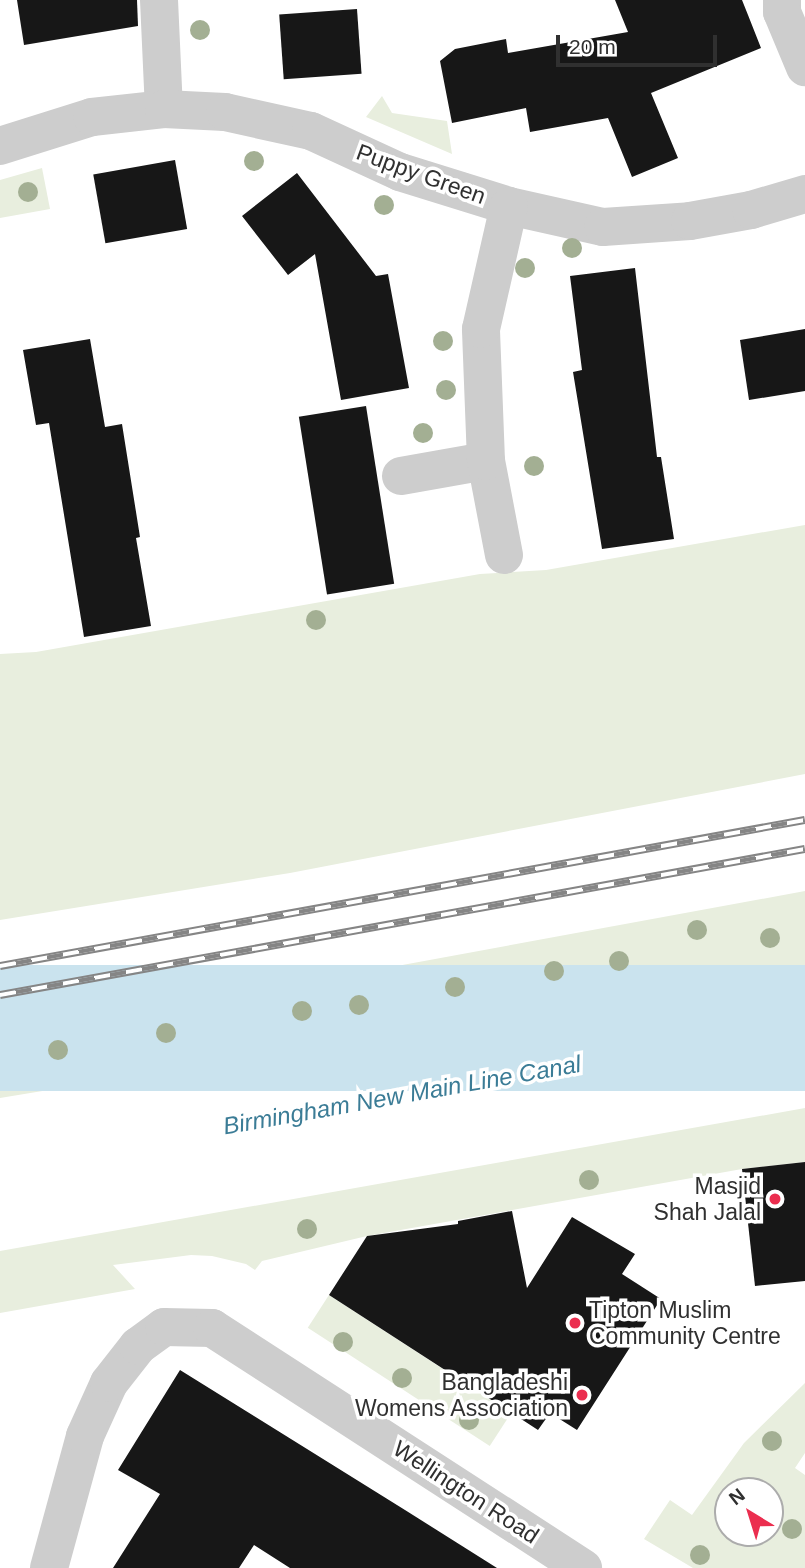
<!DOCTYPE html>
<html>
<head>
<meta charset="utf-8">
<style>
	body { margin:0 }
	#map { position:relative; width:805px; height:1568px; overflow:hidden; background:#fff; font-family:Helvetica,sans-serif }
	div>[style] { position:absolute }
	.green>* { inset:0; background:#e8eede; transform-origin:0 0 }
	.water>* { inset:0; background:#cae3ee; transform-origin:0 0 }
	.building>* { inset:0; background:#171717; transform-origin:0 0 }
	.minor>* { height:38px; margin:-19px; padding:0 19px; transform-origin:19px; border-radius:19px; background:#cdcdcd }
	.rail>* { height:8px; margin-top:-4px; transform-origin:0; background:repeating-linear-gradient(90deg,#fff 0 16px,#858585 0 32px); box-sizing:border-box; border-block:2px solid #858585 }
	.trees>* { width:20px; height:20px; margin:-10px; border-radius:50%; background:#a3af93 }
	.dots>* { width:19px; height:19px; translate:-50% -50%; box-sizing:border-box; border:4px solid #fff; border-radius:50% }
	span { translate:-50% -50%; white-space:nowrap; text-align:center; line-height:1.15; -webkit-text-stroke:7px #fff; paint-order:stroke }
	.street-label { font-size:23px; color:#303030 }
	.poi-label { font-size:23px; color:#303030 }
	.right { translate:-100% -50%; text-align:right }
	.left { translate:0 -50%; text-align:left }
	.water-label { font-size:24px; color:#3b7c96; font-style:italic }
	.north { position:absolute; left:714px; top:1477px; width:70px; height:70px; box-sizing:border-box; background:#fff; border:2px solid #acacac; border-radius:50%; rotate:322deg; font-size:19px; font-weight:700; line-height:28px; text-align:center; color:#303030 }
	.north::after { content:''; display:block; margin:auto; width:24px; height:32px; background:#eb2e4f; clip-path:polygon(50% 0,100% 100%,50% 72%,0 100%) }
	.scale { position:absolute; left:556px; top:35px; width:161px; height:32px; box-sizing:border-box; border:4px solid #303030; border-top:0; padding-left:9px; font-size:21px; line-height:24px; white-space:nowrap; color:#303030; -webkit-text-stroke:5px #fff; paint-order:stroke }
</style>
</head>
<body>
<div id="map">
	<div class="green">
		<div style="clip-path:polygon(382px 96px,392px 113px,447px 121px,452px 154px,366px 117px)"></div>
		<div style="clip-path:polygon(42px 168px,50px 209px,0 218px,0 180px)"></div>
		<div style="clip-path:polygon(805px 525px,805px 774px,290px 873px,0 920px,0 654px,36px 652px,480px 574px,546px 570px)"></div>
		<div style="clip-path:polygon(805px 891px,805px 965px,0 1098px,0 1039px)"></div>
		<div style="clip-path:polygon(805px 1108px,805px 1162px,742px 1169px,367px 1236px,262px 1261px,255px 1270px,246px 1264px,212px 1256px,191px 1255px,113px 1265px,135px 1289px,0 1313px,0 1251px)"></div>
		<div style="left:329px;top:1295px;width:217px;height:39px;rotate:33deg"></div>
		<div style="clip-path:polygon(evenodd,805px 1383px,805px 1453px,795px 1468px,805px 1475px,805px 1568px,693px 1568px,644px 1539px,670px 1500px,692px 1515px,744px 1443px,805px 1383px,728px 1491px,770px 1491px,770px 1533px,728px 1533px,728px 1491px)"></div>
	</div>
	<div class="water">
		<div style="left:805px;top:965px;width:126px;height:816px;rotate:90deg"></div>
	</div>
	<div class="building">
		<div style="clip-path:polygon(17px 0,137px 0,138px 26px,24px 45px)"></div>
		<div style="clip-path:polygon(615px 0,742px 0,748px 15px,761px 48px,651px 93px,678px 158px,632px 177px,608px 118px,530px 132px,526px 108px,452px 123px,440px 61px,455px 49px,506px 39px,508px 53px,628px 32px)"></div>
		<div style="left:357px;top:9px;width:65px;height:78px;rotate:86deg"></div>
		<div style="left:175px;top:160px;width:70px;height:83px;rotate:80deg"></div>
		<div style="clip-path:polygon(297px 173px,376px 276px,388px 274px,409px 388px,341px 400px,315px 254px,288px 275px,242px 216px)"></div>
		<div style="clip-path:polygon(635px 268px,657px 457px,661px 457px,674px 539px,602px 549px,573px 372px,582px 370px,570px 276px)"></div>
		<div style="clip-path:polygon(805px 329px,805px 391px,749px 400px,740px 340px)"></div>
		<div style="clip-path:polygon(90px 339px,105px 427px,122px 424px,140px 537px,136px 538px,151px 626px,84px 637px,49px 423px,36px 425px,23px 350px)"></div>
		<div style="left:366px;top:406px;width:180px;height:68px;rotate:81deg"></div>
		<div style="clip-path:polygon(805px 1162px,805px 1281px,755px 1286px,742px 1169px)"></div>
		<div style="clip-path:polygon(512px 1211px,527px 1288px,572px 1217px,635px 1254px,622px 1274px,661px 1299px,577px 1430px,550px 1413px,538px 1430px,329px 1295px,367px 1236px,458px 1224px,458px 1221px)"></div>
		<div style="clip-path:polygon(180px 1370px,405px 1510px,497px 1568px,290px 1568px,254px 1545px,239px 1568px,113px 1568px,160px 1494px,118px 1470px)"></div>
	</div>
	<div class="minor">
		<div style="left:159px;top:0;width:109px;rotate:87.4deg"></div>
		<div style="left:782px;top:0;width:12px;rotate:90deg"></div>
		<div style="left:782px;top:12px;width:60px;rotate:67.3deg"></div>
		<div style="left:0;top:146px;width:96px;rotate:-17.5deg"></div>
		<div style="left:92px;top:117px;width:72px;rotate:-6.3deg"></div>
		<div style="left:164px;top:109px;width:61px;rotate:2.8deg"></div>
		<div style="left:225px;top:112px;width:88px;rotate:12.5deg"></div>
		<div style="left:311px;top:131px;width:98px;rotate:24.7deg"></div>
		<div style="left:400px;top:172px;width:114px;rotate:17.3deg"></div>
		<div style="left:509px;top:206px;width:96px;rotate:12.6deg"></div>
		<div style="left:603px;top:227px;width:87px;rotate:-3.9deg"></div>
		<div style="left:690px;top:221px;width:62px;rotate:-10.2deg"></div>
		<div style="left:751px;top:210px;width:56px;rotate:-16.5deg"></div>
		<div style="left:401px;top:476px;width:86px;rotate:-10deg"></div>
		<div style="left:504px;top:555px;width:96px;rotate:-100.8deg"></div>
		<div style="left:486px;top:461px;width:132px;rotate:-92.2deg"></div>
		<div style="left:481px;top:329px;width:126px;rotate:-77.2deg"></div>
		<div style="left:49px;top:1568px;width:137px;rotate:-74.7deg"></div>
		<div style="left:85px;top:1436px;width:58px;rotate:-65.6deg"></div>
		<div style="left:109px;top:1383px;width:47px;rotate:-51.9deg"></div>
		<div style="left:138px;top:1346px;width:32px;rotate:-36deg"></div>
		<div style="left:164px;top:1327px;width:48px;rotate:1.2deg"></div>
		<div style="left:212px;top:1328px;width:442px;rotate:32.9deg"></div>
	</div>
	<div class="rail">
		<div style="left:0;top:966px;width:818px;rotate:-10.28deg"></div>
		<div style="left:0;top:995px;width:818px;rotate:-10.28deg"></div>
	</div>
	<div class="trees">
		<div style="left:200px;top:30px"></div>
		<div style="left:254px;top:161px"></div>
		<div style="left:28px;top:192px"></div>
		<div style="left:384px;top:205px"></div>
		<div style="left:572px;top:248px"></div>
		<div style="left:525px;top:268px"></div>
		<div style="left:443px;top:341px"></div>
		<div style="left:446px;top:390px"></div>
		<div style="left:423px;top:433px"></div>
		<div style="left:534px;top:466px"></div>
		<div style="left:316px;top:620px"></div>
		<div style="left:697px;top:930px"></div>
		<div style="left:770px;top:938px"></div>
		<div style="left:619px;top:961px"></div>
		<div style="left:554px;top:971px"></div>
		<div style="left:455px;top:987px"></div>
		<div style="left:359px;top:1005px"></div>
		<div style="left:302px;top:1011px"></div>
		<div style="left:166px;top:1033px"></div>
		<div style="left:58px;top:1050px"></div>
		<div style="left:589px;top:1180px"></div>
		<div style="left:307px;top:1229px"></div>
		<div style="left:343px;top:1342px"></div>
		<div style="left:402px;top:1378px"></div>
		<div style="left:469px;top:1420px"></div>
		<div style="left:772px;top:1441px"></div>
		<div style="left:792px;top:1529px"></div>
		<div style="left:700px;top:1555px"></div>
	</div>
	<div class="dots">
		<div style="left:775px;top:1199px;background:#eb2e4f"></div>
		<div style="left:575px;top:1323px;background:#eb2e4f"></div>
		<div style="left:582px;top:1395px;background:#eb2e4f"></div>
	</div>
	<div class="street-label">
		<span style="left:421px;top:174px;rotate:20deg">Puppy Green</span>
		<span style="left:466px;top:1492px;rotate:33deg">Wellington Road</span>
	</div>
	<div class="poi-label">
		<span class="right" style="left:761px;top:1199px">Masjid<br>Shah Jalal</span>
		<span class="left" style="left:589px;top:1323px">Tipton Muslim<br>Community Centre</span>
		<span class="right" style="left:568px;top:1395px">Bangladeshi<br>Womens Association</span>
	</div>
	<div class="water-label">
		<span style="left:402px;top:1095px;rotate:-10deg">Birmingham New Main Line Canal</span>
	</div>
	<div class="north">N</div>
	<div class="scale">20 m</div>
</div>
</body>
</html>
